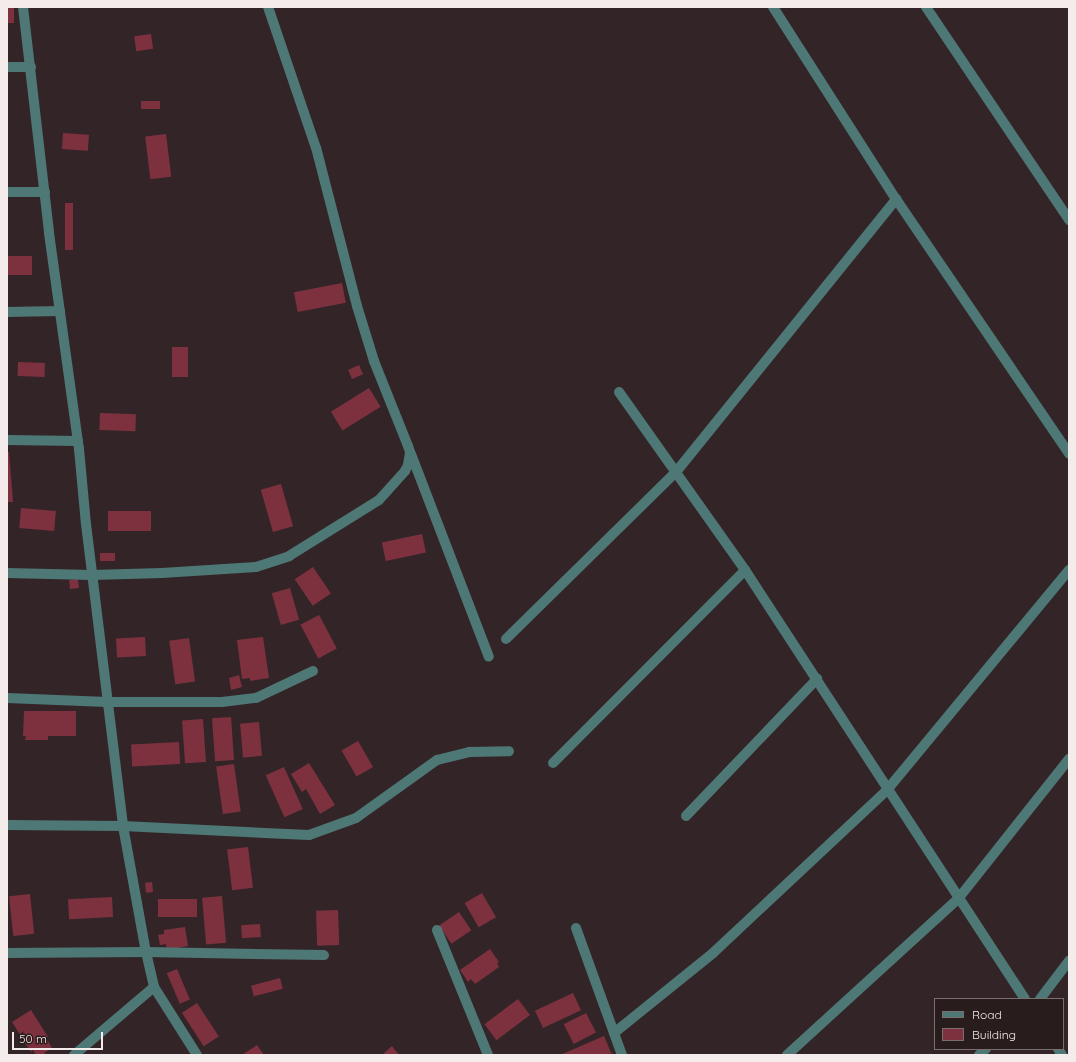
<!DOCTYPE html>
<html>
<head>
<meta charset="utf-8">
<style>
	body { margin:0 }
	#map { position:relative; width:1076px; height:1062px; overflow:hidden; background:#332527; font-family:Quicksand,sans-serif }
	div>[style] { position:absolute }
	.building>* { inset:0; background:#7d313f; transform-origin:0 0 }
	.minor>* { height:10px; margin:-5px; padding:0 5px; transform-origin:5px; border-radius:5px; background:#4e7875 }
	span { translate:-50% -50%; white-space:nowrap; text-align:center; line-height:1.15; -webkit-text-stroke:3px #291c1d; paint-order:stroke }
	.frame { position:absolute; inset:0; border:8px solid #f4ebeb; pointer-events:none }
	.legend { position:absolute; left:934px; top:998px; width:130px; height:52px; box-sizing:border-box; background:#291c1d; border:1px solid #7a6f6f; margin:0; padding:5px 7px; list-style:none; font-size:12px; color:#f4ebeb }
	.legend li { display:flex; align-items:center; gap:8px; height:20px }
	.legend b { width:20px; border:1px solid #7a6f6f }
	.scale { position:absolute; left:12px; top:1032px; width:91px; height:18px; box-sizing:border-box; border:2px solid #f4ebeb; border-top:0; padding-left:5px; font-size:12px; line-height:14px; white-space:nowrap; color:#f4ebeb; -webkit-text-stroke:3px #291c1d; paint-order:stroke }
</style>
</head>
<body>
<div id="map">
	<div class="building">
		<div style="left:7px;top:7px;width:7px;height:16px"></div>
		<div style="left:151px;top:34px;width:15px;height:17px;rotate:82deg"></div>
		<div style="left:141px;top:101px;width:19px;height:8px"></div>
		<div style="left:63px;top:133px;width:26px;height:16px;rotate:4deg"></div>
		<div style="left:166px;top:134px;width:43px;height:21px;rotate:83deg"></div>
		<div style="left:65px;top:203px;width:8px;height:47px"></div>
		<div style="left:7px;top:256px;width:25px;height:19px"></div>
		<div style="left:342px;top:283px;width:20px;height:49px;rotate:79deg"></div>
		<div style="left:172px;top:347px;width:16px;height:30px"></div>
		<div style="left:18px;top:362px;width:27px;height:14px;rotate:2deg"></div>
		<div style="left:359px;top:365px;width:10px;height:12px;rotate:66deg"></div>
		<div style="left:369px;top:388px;width:22px;height:45px;rotate:58deg"></div>
		<div style="left:100px;top:413px;width:36px;height:17px;rotate:2deg"></div>
		<div style="clip-path:polygon(7px 452px,9px 452px,13px 502px,7px 502px)"></div>
		<div style="left:281px;top:484px;width:44px;height:21px;rotate:74deg"></div>
		<div style="left:21px;top:508px;width:35px;height:20px;rotate:5deg"></div>
		<div style="left:108px;top:511px;width:43px;height:20px"></div>
		<div style="left:422px;top:534px;width:19px;height:41px;rotate:78deg"></div>
		<div style="left:100px;top:553px;width:15px;height:8px"></div>
		<div style="left:313px;top:567px;width:32px;height:22px;rotate:56deg"></div>
		<div style="left:78px;top:579px;width:9px;height:9px;rotate:84deg"></div>
		<div style="left:290px;top:588px;width:33px;height:19px;rotate:74deg"></div>
		<div style="left:319px;top:615px;width:38px;height:21px;rotate:62deg"></div>
		<div style="left:145px;top:637px;width:19px;height:29px;rotate:87deg"></div>
		<div style="clip-path:polygon(263px 637px,269px 678px,250px 681px,250px 678px,242px 679px,237px 640px)"></div>
		<div style="left:189px;top:638px;width:44px;height:20px;rotate:82deg"></div>
		<div style="clip-path:polygon(239px 675px,242px 687px,231px 690px,229px 678px)"></div>
		<div style="clip-path:polygon(24px 711px,76px 711px,76px 736px,48px 736px,48px 740px,25px 740px,26px 736px,23px 736px)"></div>
		<div style="left:231px;top:717px;width:43px;height:19px;rotate:86deg"></div>
		<div style="left:203px;top:719px;width:43px;height:21px;rotate:86deg"></div>
		<div style="left:259px;top:722px;width:34px;height:19px;rotate:85deg"></div>
		<div style="left:358px;top:741px;width:30px;height:19px;rotate:60deg"></div>
		<div style="left:179px;top:742px;width:22px;height:48px;rotate:87deg"></div>
		<div style="clip-path:polygon(309px 763px,335px 805px,320px 814px,306px 789px,302px 792px,291px 774px)"></div>
		<div style="left:234px;top:764px;width:48px;height:18px;rotate:82deg"></div>
		<div style="left:284px;top:767px;width:46px;height:20px;rotate:66deg"></div>
		<div style="left:248px;top:847px;width:41px;height:21px;rotate:83deg"></div>
		<div style="left:152px;top:882px;width:10px;height:7px;rotate:84deg"></div>
		<div style="left:482px;top:893px;width:28px;height:20px;rotate:60deg"></div>
		<div style="left:30px;top:894px;width:40px;height:21px;rotate:84deg"></div>
		<div style="left:222px;top:896px;width:47px;height:20px;rotate:85deg"></div>
		<div style="left:112px;top:897px;width:20px;height:44px;rotate:87deg"></div>
		<div style="left:197px;top:899px;width:18px;height:39px;rotate:90deg"></div>
		<div style="left:338px;top:910px;width:35px;height:22px;rotate:88deg"></div>
		<div style="left:459px;top:912px;width:22px;height:24px;rotate:56deg"></div>
		<div style="left:260px;top:924px;width:13px;height:19px;rotate:86deg"></div>
		<div style="clip-path:polygon(185px 927px,188px 946px,167px 950px,166px 944px,160px 945px,158px 935px,164px 934px,164px 930px)"></div>
		<div style="clip-path:polygon(490px 949px,499px 962px,497px 963px,499px 967px,475px 984px,471px 979px,468px 982px,460px 970px)"></div>
		<div style="left:177px;top:969px;width:33px;height:11px;rotate:67deg"></div>
		<div style="left:280px;top:978px;width:11px;height:30px;rotate:75deg"></div>
		<div style="left:573px;top:993px;width:19px;height:42px;rotate:65deg"></div>
		<div style="left:518px;top:999px;width:20px;height:42px;rotate:53deg"></div>
		<div style="left:197px;top:1003px;width:40px;height:18px;rotate:57deg"></div>
		<div style="clip-path:polygon(31px 1010px,48px 1037px,46px 1038px,52px 1048px,44px 1053px,46px 1055px,36px 1055px,33px 1050px,31px 1052px,12px 1022px)"></div>
		<div style="left:586px;top:1013px;width:22px;height:25px;rotate:63deg"></div>
		<div style="clip-path:polygon(604px 1036px,612px 1055px,560px 1055px)"></div>
		<div style="clip-path:polygon(257px 1045px,264px 1055px,242px 1055px)"></div>
		<div style="clip-path:polygon(392px 1046px,399px 1055px,382px 1055px)"></div>
	</div>
	<div class="minor">
		<div style="left:23px;top:7px;width:227px;rotate:83.4deg"></div>
		<div style="left:49px;top:233px;width:218px;rotate:82.1deg"></div>
		<div style="left:79px;top:449px;width:75px;rotate:84.7deg"></div>
		<div style="left:86px;top:524px;width:304px;rotate:83deg"></div>
		<div style="left:123px;top:826px;width:128px;rotate:79.7deg"></div>
		<div style="left:146px;top:952px;width:36px;rotate:77deg"></div>
		<div style="left:154px;top:987px;width:80px;rotate:57.7deg"></div>
		<div style="left:773px;top:7px;width:228px;rotate:57.4deg"></div>
		<div style="left:896px;top:199px;width:308px;rotate:55.8deg"></div>
		<div style="left:926px;top:7px;width:257px;rotate:56.1deg"></div>
		<div style="left:7px;top:67px;width:24px"></div>
		<div style="left:7px;top:192px;width:38px"></div>
		<div style="left:7px;top:312px;width:53px;rotate:-1.1deg"></div>
		<div style="left:619px;top:392px;width:218px;rotate:54.7deg"></div>
		<div style="left:745px;top:570px;width:512px;rotate:56.87deg"></div>
		<div style="left:7px;top:440px;width:71px;rotate:0.8deg"></div>
		<div style="left:411px;top:454px;width:217px;rotate:69deg"></div>
		<div style="left:7px;top:573px;width:85px;rotate:1.3deg"></div>
		<div style="left:92px;top:575px;width:70px;rotate:-1.6deg"></div>
		<div style="left:162px;top:573px;width:94px;rotate:-3.7deg"></div>
		<div style="left:256px;top:567px;width:35px;rotate:-18deg"></div>
		<div style="left:289px;top:556px;width:106px;rotate:-31.9deg"></div>
		<div style="left:379px;top:500px;width:39px;rotate:-48deg"></div>
		<div style="left:405px;top:471px;width:7px;rotate:-63deg"></div>
		<div style="left:408px;top:465px;width:13px;rotate:-81deg"></div>
		<div style="left:410px;top:452px;width:6px;rotate:-108deg"></div>
		<div style="left:408px;top:446px;width:92px;rotate:-111.8deg"></div>
		<div style="left:374px;top:361px;width:58px;rotate:-107.2deg"></div>
		<div style="left:357px;top:306px;width:163px;rotate:-104.5deg"></div>
		<div style="left:316px;top:148px;width:149px;rotate:-108.8deg"></div>
		<div style="left:506px;top:639px;width:238px;rotate:-44.5deg"></div>
		<div style="left:676px;top:472px;width:351px;rotate:-51.1deg"></div>
		<div style="left:7px;top:698px;width:100px;rotate:2.3deg"></div>
		<div style="left:107px;top:702px;width:115px"></div>
		<div style="left:222px;top:702px;width:34px;rotate:-7deg"></div>
		<div style="left:256px;top:698px;width:63px;rotate:-25.3deg"></div>
		<div style="left:553px;top:763px;width:272px;rotate:-45.1deg"></div>
		<div style="left:686px;top:816px;width:190px;rotate:-46.3deg"></div>
		<div style="left:7px;top:825px;width:116px;rotate:0.5deg"></div>
		<div style="left:123px;top:826px;width:186px;rotate:2.8deg"></div>
		<div style="left:309px;top:835px;width:50px;rotate:-19.9deg"></div>
		<div style="left:356px;top:818px;width:100px;rotate:-35.6deg"></div>
		<div style="left:437px;top:760px;width:34px;rotate:-14deg"></div>
		<div style="left:470px;top:752px;width:39px;rotate:-1deg"></div>
		<div style="left:576px;top:928px;width:135px;rotate:70.1deg"></div>
		<div style="left:437px;top:930px;width:135px;rotate:67.8deg"></div>
		<div style="left:7px;top:953px;width:139px;rotate:-0.4deg"></div>
		<div style="left:146px;top:952px;width:178px;rotate:1deg"></div>
		<div style="left:1040px;top:999px;width:48px;rotate:-52.7deg"></div>
		<div style="left:614px;top:1033px;width:127px;rotate:-38.9deg"></div>
		<div style="left:713px;top:953px;width:238px;rotate:-43.1deg"></div>
		<div style="left:887px;top:790px;width:286px;rotate:-50.4deg"></div>
		<div style="left:1058px;top:1049px;width:7px;rotate:56deg"></div>
		<div style="left:74px;top:1055px;width:105px;rotate:-40.4deg"></div>
		<div style="left:787px;top:1055px;width:231px;rotate:-42.4deg"></div>
		<div style="left:958px;top:899px;width:179px;rotate:-51.6deg"></div>
		<div style="left:979px;top:1055px;width:9px;rotate:-41deg"></div>
	</div>
	<div class="frame"></div>
	<ul class="legend">
	<li><b style="height:5px;background:#4e7875"></b>Road</li>
	<li><b style="height:11px;background:#7d313f"></b>Building</li>
	</ul>
	<div class="scale">50 m</div>
</div>
</body>
</html>
